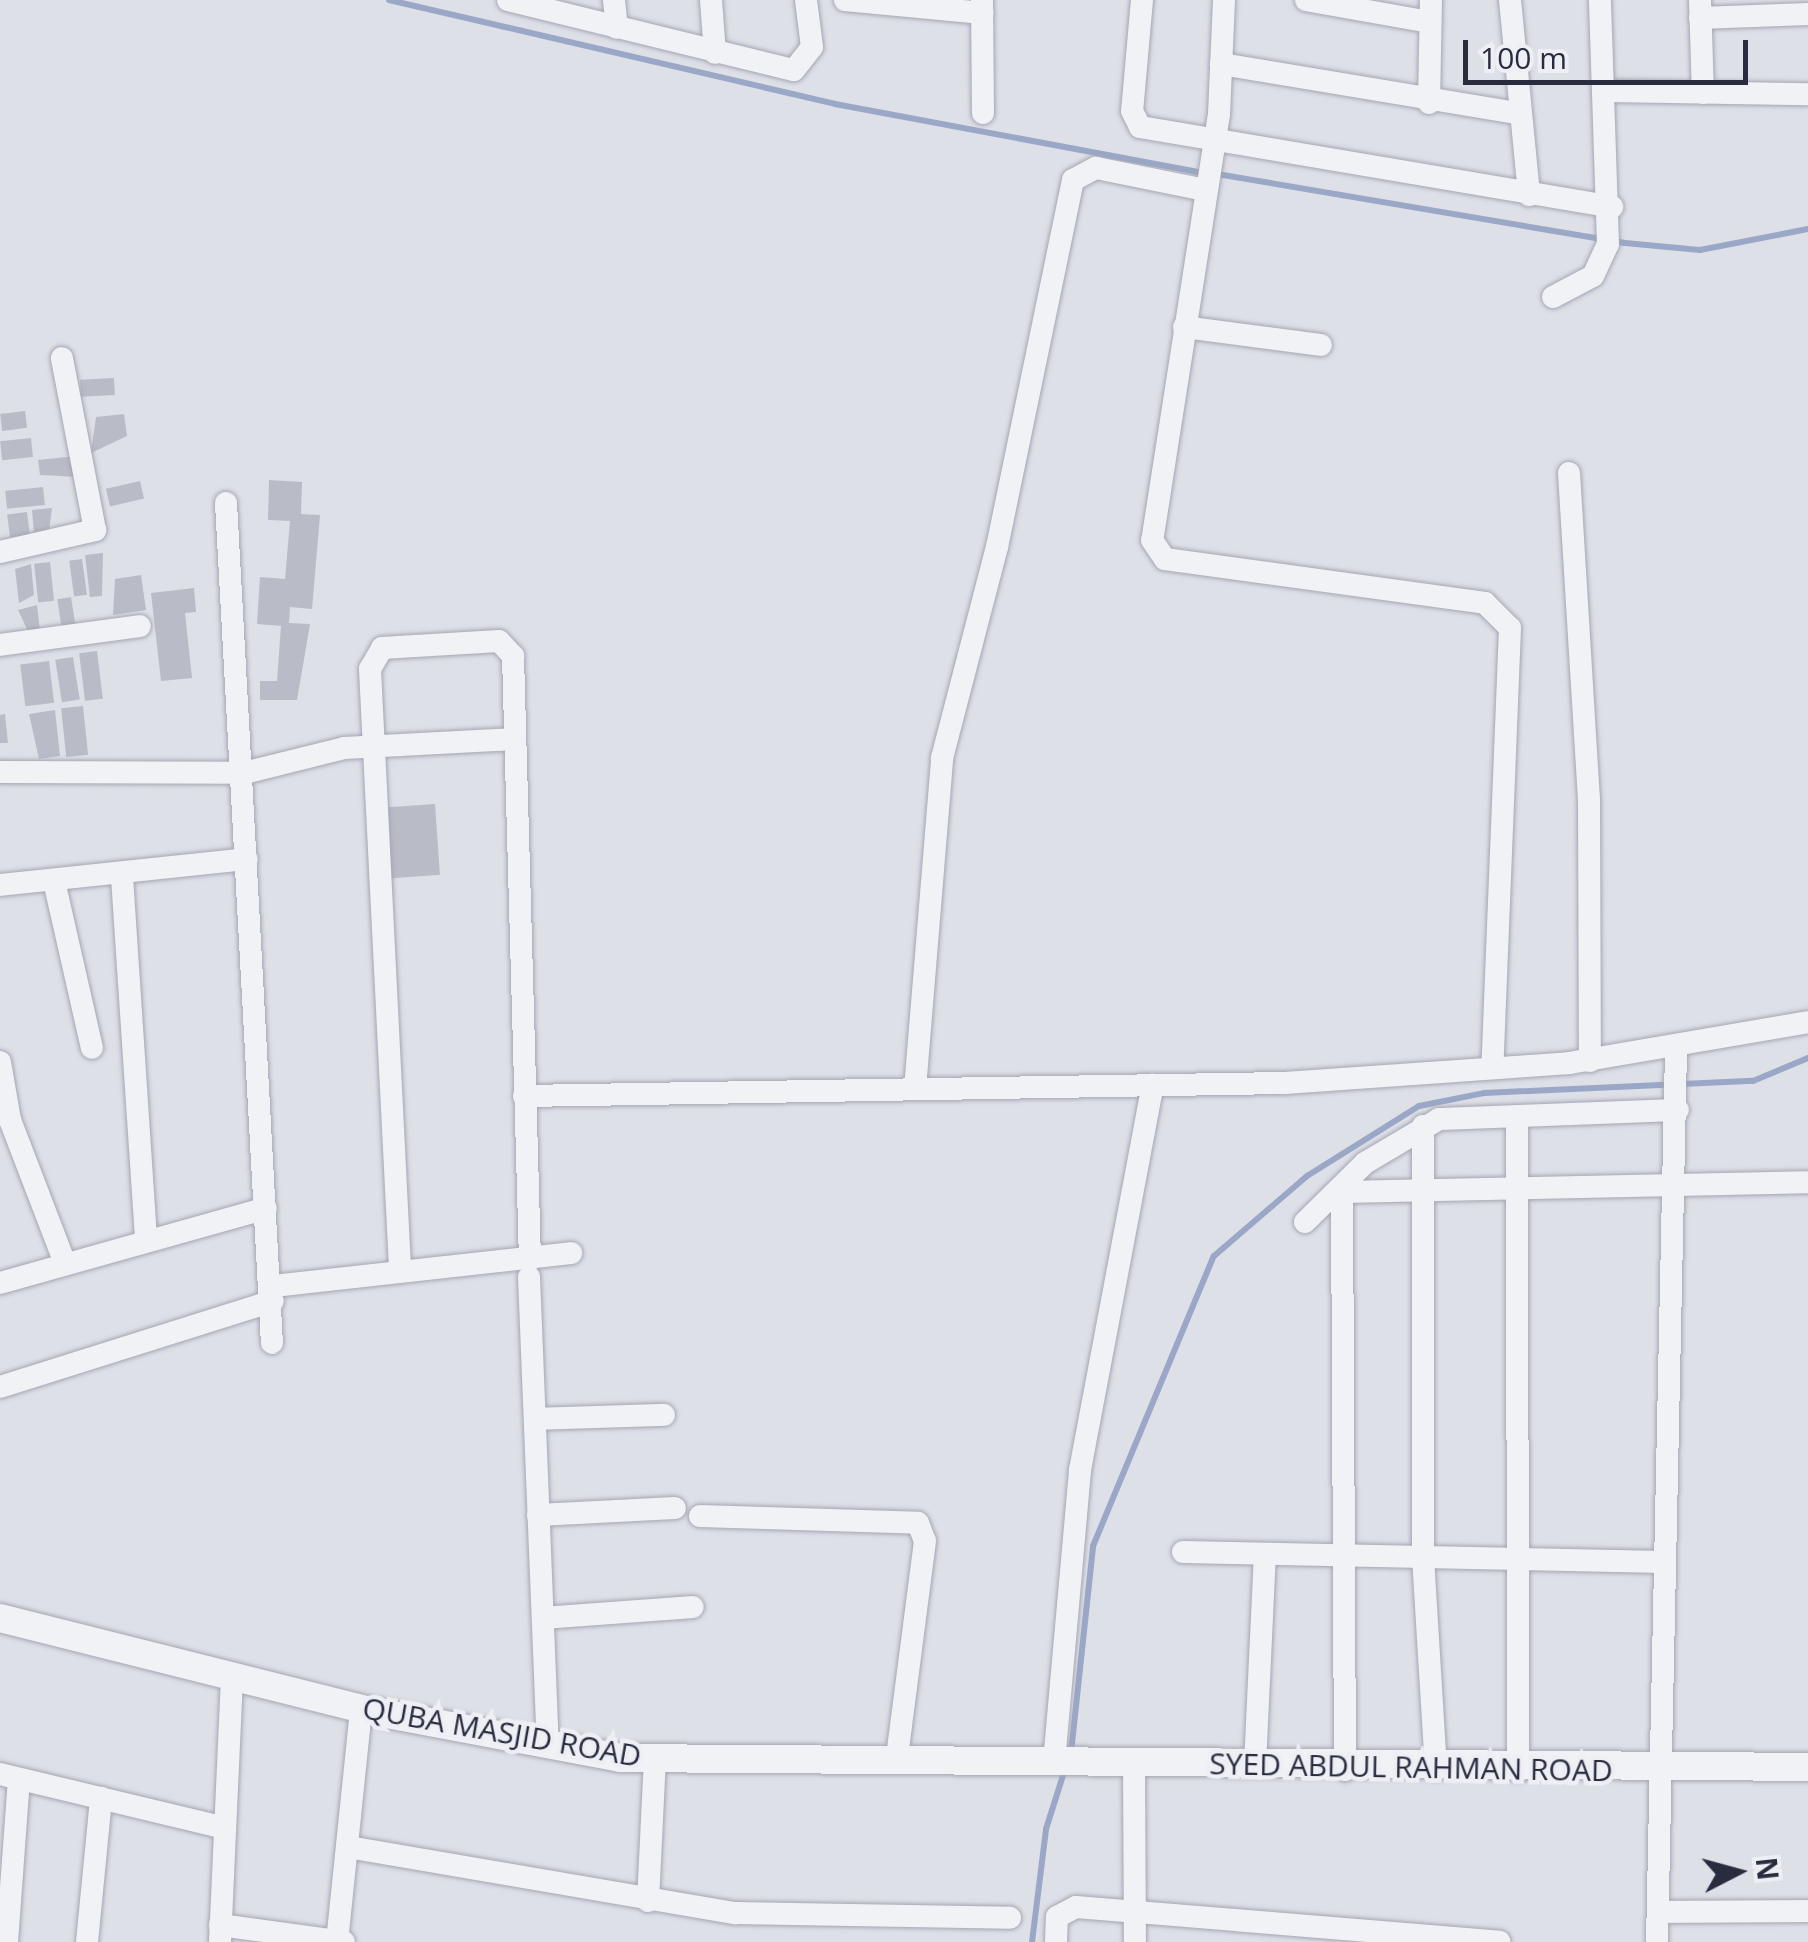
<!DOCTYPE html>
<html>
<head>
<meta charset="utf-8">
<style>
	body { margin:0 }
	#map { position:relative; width:1808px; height:1942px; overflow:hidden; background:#dee0e8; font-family:"Open Sans",sans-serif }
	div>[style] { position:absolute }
	.stream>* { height:6px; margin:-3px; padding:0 3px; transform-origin:3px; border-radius:3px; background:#9aa7c7 }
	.building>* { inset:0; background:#b9bbc7; transform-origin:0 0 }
	.roads { filter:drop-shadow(0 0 2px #a4a6b2) drop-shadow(0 0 2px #a4a6b2) }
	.minor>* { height:22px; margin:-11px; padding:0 11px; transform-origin:11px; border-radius:11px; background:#f1f2f6 }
	.tertiary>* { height:28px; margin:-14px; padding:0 14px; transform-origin:14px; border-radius:14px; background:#f1f2f6 }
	span { translate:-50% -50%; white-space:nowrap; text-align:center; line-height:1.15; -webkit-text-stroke:9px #eeeff5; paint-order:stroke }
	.street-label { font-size:30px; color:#282c3e }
	.north { position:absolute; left:1688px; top:1822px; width:100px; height:100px; -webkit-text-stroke:8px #eeeff5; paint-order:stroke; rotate:84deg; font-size:28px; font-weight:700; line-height:40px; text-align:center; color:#282c3e }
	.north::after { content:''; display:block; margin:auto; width:35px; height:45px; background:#282c3e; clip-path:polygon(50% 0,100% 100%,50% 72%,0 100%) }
	.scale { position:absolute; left:1463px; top:40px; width:285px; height:45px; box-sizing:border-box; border:5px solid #282c3e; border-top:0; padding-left:12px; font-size:30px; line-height:35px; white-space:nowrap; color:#282c3e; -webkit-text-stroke:8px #eeeff5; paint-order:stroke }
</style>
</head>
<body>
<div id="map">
	<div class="stream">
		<div style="left:389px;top:0;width:458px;rotate:13.1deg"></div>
		<div style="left:835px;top:104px;width:375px;rotate:10.6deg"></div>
		<div style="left:1217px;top:174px;width:414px;rotate:9.6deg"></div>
		<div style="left:1625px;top:243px;width:75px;rotate:5.3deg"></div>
		<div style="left:1700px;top:250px;width:110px;rotate:-11deg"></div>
		<div style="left:1071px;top:1753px;width:208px;rotate:-83.9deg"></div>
		<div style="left:1093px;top:1546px;width:314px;rotate:-67.4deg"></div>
		<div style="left:1214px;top:1256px;width:123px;rotate:-40.7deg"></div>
		<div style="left:1307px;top:1176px;width:132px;rotate:-32deg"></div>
		<div style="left:1419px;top:1106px;width:66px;rotate:-11.3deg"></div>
		<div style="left:1484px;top:1093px;width:269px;rotate:-2.6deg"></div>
		<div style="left:1753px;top:1081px;width:60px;rotate:-22.7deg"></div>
		<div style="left:1032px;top:1942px;width:114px;rotate:-82.9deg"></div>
		<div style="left:1046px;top:1829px;width:63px;rotate:-72.4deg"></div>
	</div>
	<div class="building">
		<div style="left:114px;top:378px;width:17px;height:34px;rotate:87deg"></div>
		<div style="left:25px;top:411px;width:17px;height:25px;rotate:83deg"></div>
		<div style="clip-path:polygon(124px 414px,127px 436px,91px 453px,96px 417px)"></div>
		<div style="left:31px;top:438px;width:19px;height:31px;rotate:84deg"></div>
		<div style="clip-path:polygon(76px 456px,78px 477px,40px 475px,38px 460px)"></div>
		<div style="clip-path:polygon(269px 480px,302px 482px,301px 514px,320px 515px,312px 609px,290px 607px,289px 623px,310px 624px,297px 700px,260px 700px,260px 681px,277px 681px,281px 626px,257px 624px,260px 577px,285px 579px,290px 521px,268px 520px)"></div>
		<div style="left:140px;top:481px;width:18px;height:35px;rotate:77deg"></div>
		<div style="left:43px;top:487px;width:18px;height:38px;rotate:84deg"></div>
		<div style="clip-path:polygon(52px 508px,49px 532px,34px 533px,32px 510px)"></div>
		<div style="left:27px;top:512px;width:23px;height:20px;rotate:83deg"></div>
		<div style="clip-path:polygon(103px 553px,102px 596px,90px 597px,85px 555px)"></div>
		<div style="left:82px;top:559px;width:36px;height:13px;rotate:82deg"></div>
		<div style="left:50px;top:562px;width:39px;height:16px;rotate:84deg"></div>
		<div style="clip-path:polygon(31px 564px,34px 595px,19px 603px,15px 569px)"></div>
		<div style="clip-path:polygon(141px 575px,146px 610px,113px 615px,115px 579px)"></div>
		<div style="clip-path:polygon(194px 588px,196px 612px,185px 613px,192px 678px,161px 681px,151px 593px)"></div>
		<div style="left:71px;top:597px;width:33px;height:14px;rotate:81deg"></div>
		<div style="clip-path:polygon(37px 605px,41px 639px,32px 640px,18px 610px)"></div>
		<div style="left:97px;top:651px;width:48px;height:18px;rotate:83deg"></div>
		<div style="left:73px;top:657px;width:43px;height:18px;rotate:81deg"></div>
		<div style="left:49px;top:661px;width:42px;height:29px;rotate:83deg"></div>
		<div style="left:83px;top:706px;width:49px;height:22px;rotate:84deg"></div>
		<div style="clip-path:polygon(55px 710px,60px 756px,39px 759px,29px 714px)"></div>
		<div style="clip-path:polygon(5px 714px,8px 743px,0 743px,0 715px)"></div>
		<div style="left:435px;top:804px;width:71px;height:51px;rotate:86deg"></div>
	</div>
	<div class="roads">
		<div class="minor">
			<div style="left:508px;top:0;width:294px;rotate:13.8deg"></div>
			<div style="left:794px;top:70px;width:29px;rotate:-52deg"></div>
			<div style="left:812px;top:47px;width:47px;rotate:-97.3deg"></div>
			<div style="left:614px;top:0;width:28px;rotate:84deg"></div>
			<div style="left:711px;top:0;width:53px;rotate:85.7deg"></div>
			<div style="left:845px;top:0;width:138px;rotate:5.4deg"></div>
			<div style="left:982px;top:0;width:113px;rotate:89.5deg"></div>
			<div style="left:1142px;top:0;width:111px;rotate:95.1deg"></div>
			<div style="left:1132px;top:111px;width:18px;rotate:63deg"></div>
			<div style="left:1140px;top:127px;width:479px;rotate:9.6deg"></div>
			<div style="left:1224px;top:0;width:114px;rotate:92.5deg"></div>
			<div style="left:1219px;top:114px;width:431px;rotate:98.9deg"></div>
			<div style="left:1152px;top:540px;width:23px;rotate:56deg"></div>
			<div style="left:1165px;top:559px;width:323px;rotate:7.8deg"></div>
			<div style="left:1485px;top:603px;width:35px;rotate:45deg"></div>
			<div style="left:1510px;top:628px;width:439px;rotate:92.3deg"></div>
			<div style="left:1306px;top:0;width:126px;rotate:10.1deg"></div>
			<div style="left:1510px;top:0;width:196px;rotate:84.4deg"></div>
			<div style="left:1700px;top:0;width:93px;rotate:88.2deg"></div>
			<div style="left:1700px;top:18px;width:108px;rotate:-2.1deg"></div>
			<div style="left:1221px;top:64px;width:300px;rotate:9.4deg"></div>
			<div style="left:1607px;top:91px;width:201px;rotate:0.9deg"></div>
			<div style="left:1429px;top:103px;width:103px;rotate:-88.9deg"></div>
			<div style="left:1553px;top:297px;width:45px;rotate:-27.7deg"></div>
			<div style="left:1593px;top:276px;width:35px;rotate:-65deg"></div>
			<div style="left:1608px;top:244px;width:244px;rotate:-91.9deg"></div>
			<div style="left:1184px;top:327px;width:138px;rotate:7.5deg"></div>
			<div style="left:1569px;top:473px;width:327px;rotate:86.5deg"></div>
			<div style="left:1589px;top:799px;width:262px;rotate:89.8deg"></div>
			<div style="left:226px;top:503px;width:841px;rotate:86.87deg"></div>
			<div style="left:0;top:552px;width:98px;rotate:-13deg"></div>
			<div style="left:95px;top:530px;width:175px;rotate:-100.9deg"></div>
			<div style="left:0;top:645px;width:141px;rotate:-7.7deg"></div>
			<div style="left:0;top:772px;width:244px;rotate:0.2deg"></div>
			<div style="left:244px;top:773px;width:103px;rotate:-14deg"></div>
			<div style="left:344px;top:748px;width:170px;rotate:-3deg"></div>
			<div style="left:122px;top:877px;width:365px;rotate:86.2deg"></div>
			<div style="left:54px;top:881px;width:171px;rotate:77.2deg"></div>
			<div style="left:0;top:885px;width:248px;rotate:-6deg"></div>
			<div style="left:0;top:1062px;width:59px;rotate:80.2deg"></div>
			<div style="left:10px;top:1120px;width:153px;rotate:69deg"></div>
			<div style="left:915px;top:1089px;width:332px;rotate:-85.3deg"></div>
			<div style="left:942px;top:758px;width:218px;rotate:-75.4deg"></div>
			<div style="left:997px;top:547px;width:375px;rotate:-78.3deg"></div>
			<div style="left:1073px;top:180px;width:26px;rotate:-28deg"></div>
			<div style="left:1096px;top:168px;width:111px;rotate:11.4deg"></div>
			<div style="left:524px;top:1096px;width:761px;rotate:-0.98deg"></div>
			<div style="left:1285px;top:1083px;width:285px;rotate:-4deg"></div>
			<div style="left:1569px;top:1063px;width:242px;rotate:-9.7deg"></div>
			<div style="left:1517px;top:1116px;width:655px;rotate:89.91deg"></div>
			<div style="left:1423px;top:1126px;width:431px;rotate:90deg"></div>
			<div style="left:1423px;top:1557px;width:213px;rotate:86.5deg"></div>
			<div style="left:1305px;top:1222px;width:84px;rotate:-44.5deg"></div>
			<div style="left:1365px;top:1163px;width:86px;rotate:-30.7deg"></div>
			<div style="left:1439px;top:1119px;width:239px;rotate:-2.2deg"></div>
			<div style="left:400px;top:1268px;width:600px;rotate:-92.87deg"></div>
			<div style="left:370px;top:669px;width:24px;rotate:-60deg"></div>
			<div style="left:382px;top:648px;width:117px;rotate:-3.4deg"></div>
			<div style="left:499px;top:641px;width:21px;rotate:47deg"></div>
			<div style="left:513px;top:656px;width:604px;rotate:88.39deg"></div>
			<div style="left:529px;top:1277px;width:467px;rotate:87.7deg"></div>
			<div style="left:0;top:1283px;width:276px;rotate:-15.7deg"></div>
			<div style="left:273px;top:1286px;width:300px;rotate:-6.3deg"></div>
			<div style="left:0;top:1387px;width:286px;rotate:-17.5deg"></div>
			<div style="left:535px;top:1419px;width:129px;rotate:-1.8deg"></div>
			<div style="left:538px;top:1515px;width:137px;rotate:-2.9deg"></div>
			<div style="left:700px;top:1516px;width:218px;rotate:1.8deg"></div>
			<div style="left:918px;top:1523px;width:19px;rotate:69deg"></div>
			<div style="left:925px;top:1541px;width:219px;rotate:97.4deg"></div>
			<div style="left:1183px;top:1552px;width:482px;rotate:1.2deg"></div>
			<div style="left:543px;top:1618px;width:150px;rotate:-4.2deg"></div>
			<div style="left:1054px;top:1762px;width:293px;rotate:-84.9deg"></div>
			<div style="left:1080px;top:1470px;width:392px;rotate:-79.3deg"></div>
			<div style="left:1134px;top:1762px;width:180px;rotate:89.7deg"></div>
			<div style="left:1255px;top:1765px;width:211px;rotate:-87.3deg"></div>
			<div style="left:1345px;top:1770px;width:578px;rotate:-90.3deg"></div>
			<div style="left:1342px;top:1192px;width:466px;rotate:-1.2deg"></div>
			<div style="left:0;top:1774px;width:227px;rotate:13.5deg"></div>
			<div style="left:348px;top:1847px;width:393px;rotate:9.7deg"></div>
			<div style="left:735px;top:1913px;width:275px;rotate:1deg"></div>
			<div style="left:648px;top:1901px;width:142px;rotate:-87.2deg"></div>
			<div style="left:1658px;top:1912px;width:150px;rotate:-0.4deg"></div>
			<div style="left:220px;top:1925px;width:125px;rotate:7.8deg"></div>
			<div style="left:7px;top:1942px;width:162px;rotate:-85.8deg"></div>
			<div style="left:87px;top:1942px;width:145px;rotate:-84.4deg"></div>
			<div style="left:220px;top:1942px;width:266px;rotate:-87.4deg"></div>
			<div style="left:337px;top:1942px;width:234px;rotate:-84.1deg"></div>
			<div style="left:1056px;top:1942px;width:25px;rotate:-88deg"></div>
			<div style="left:1057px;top:1917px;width:21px;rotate:-28deg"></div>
			<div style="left:1076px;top:1907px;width:425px;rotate:4.7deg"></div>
			<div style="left:1657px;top:1942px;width:892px;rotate:-88.78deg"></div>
		</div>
		<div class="tertiary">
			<div style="left:0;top:1618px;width:372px;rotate:14.1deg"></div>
			<div style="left:361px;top:1709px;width:264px;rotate:10.7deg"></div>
			<div style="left:620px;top:1758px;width:1188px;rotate:0.43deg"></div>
		</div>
	</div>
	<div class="street-label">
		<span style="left:502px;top:1732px;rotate:10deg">QUBA MASJID ROAD</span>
		<span style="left:1411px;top:1767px;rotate:1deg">SYED ABDUL RAHMAN ROAD</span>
	</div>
	<div class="north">N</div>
	<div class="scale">100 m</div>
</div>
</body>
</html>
